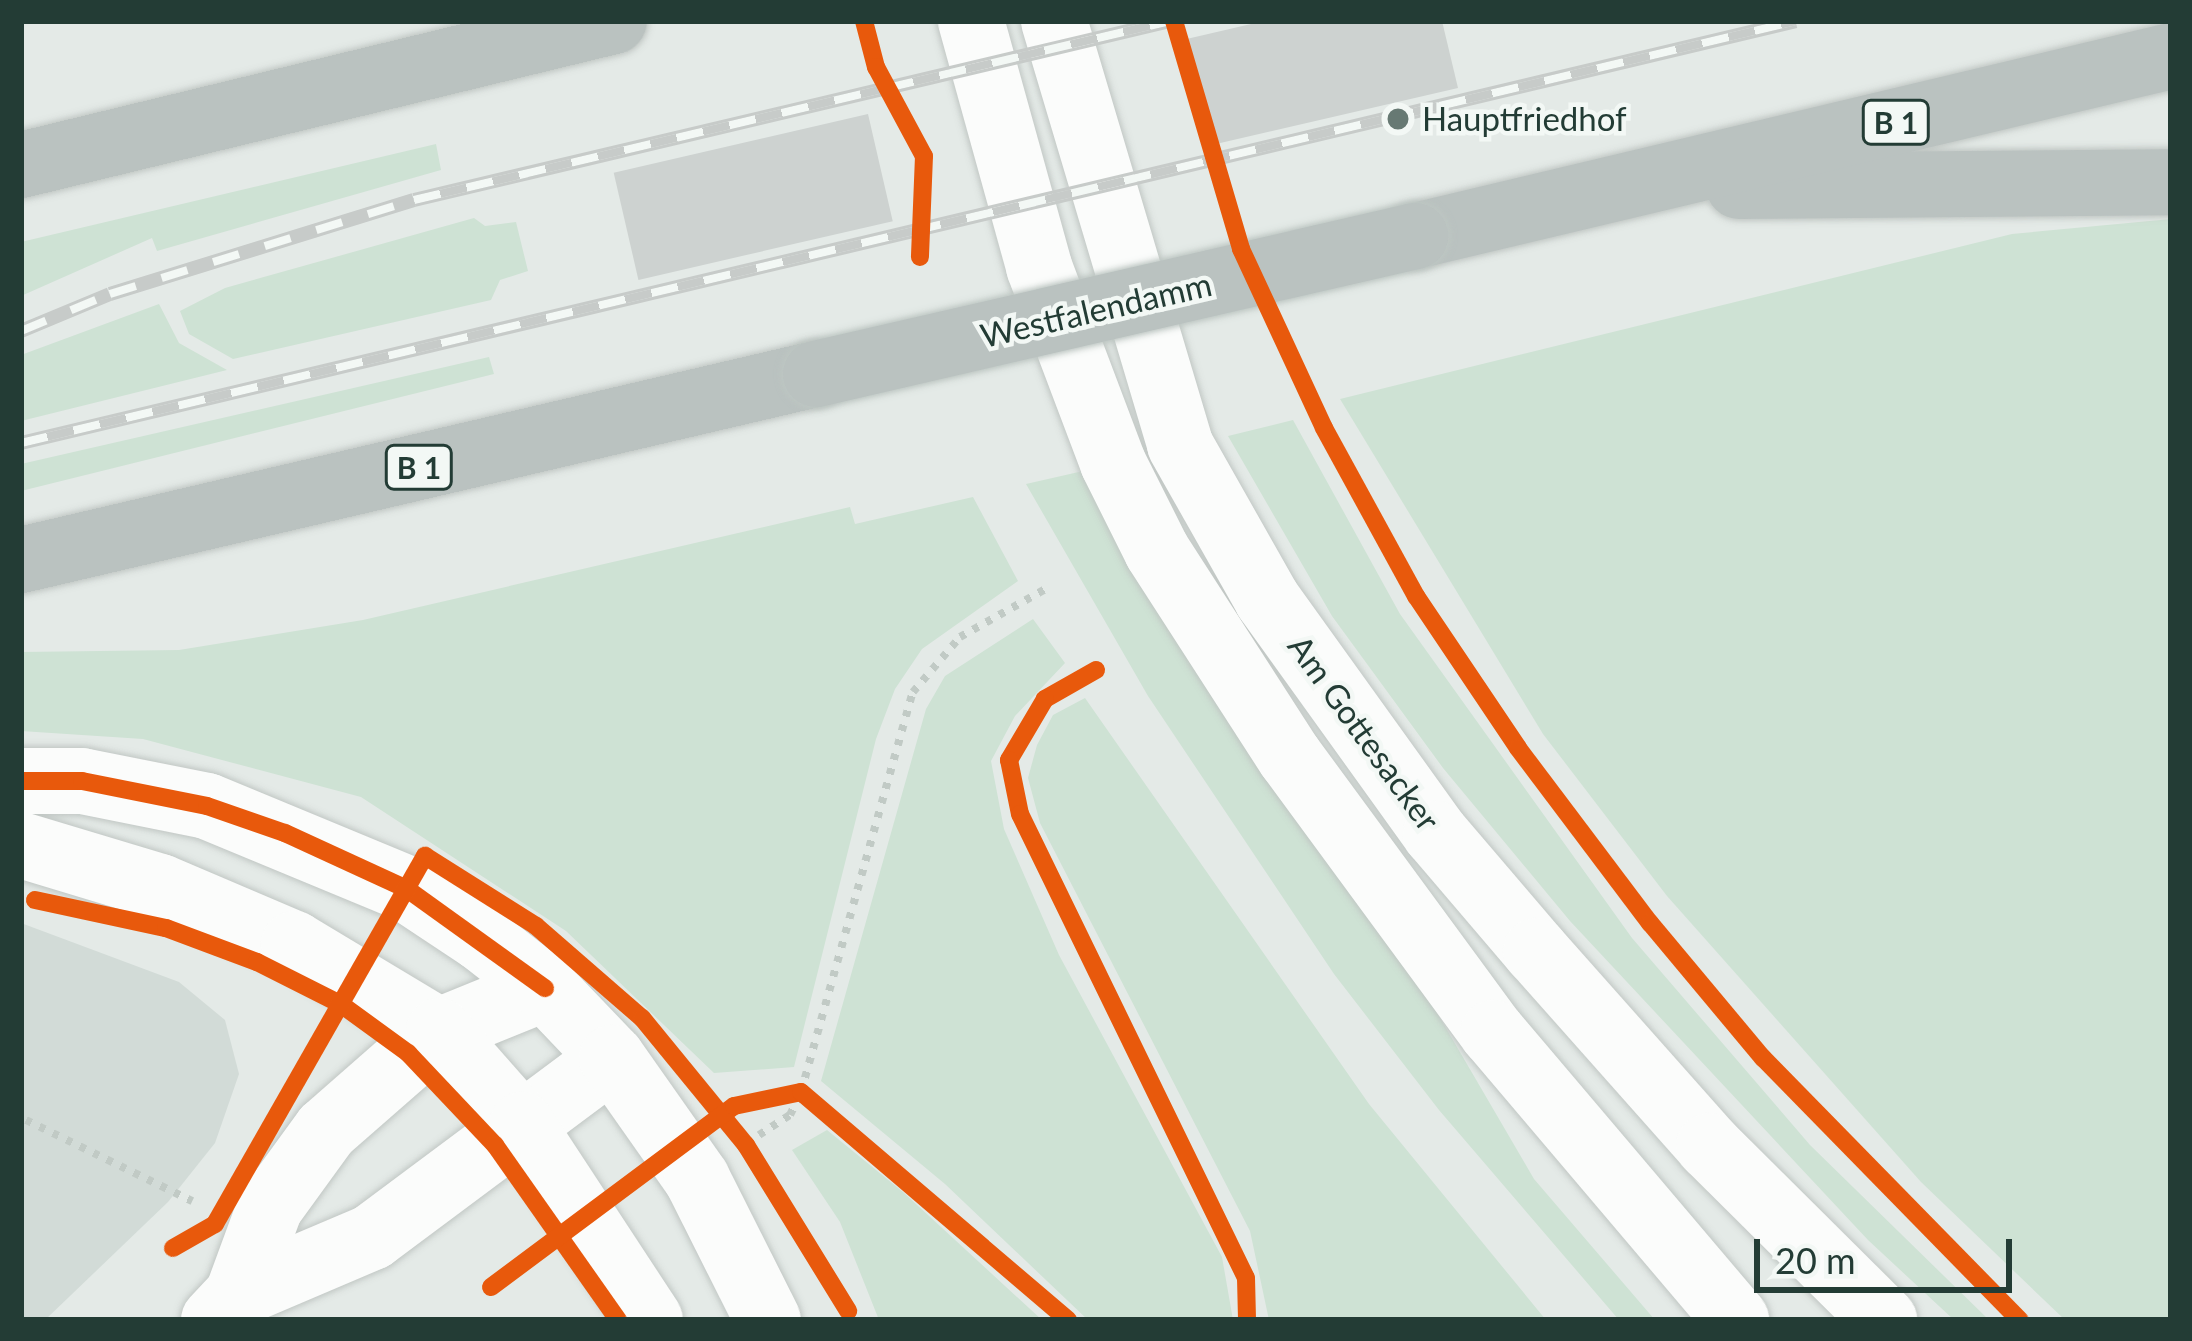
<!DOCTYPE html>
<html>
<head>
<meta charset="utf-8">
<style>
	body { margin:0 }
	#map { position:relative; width:2192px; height:1341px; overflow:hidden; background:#e4eae7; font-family:Lato,sans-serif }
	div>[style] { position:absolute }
	.built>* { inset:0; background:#d2dbd7 }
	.green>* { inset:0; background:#cee2d4 }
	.building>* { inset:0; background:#cdd2d0; transform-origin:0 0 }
	.path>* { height:8px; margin-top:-4px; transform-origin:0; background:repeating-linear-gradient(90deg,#c1cac5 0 6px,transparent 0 15px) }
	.roads { filter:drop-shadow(0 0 3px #c1c7c4) drop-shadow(0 0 3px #c1c7c4) }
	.street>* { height:66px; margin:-33px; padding:0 33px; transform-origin:33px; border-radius:33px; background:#fbfcfb }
	.secondary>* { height:66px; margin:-33px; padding:0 33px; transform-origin:33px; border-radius:33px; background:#fbfcfb }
	.highway>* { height:66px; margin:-33px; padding:0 33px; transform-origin:33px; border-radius:33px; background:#bac2c0 }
	.rail>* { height:14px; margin-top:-7px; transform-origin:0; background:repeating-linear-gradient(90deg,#f3f8f5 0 27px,#c7cbc9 0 54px); box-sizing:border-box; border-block:3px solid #c7cbc9 }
	.bridges { filter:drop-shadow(0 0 3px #bdc6c2) drop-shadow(0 0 3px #bdc6c2) }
	.highway-bridge>* { height:66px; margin:-33px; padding:0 33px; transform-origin:33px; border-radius:33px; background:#bac2c0 }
	.cycleway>* { height:18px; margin:-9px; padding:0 9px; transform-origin:9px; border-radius:9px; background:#e8590c }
	.dots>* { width:33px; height:33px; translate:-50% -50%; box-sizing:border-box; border:6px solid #f3f8f5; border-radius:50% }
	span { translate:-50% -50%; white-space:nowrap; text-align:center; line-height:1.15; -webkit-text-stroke:9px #f3f8f5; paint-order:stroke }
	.shield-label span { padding:3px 9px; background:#f3f8f5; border:3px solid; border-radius:9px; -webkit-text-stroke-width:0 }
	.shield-label { font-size:30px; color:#233c35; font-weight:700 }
	.poi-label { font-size:33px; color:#233c35 }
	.left { translate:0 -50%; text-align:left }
	.street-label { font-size:33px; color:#233c35 }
	.frame { position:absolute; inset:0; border:24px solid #233c35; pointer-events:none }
	.scale { position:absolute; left:1754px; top:1239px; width:258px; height:54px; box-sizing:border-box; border:6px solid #233c35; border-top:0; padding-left:15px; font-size:36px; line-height:42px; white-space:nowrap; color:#233c35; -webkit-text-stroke:9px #f3f8f5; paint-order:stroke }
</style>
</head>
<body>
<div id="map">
	<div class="built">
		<div style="clip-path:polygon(21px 923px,179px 982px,225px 1020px,239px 1074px,215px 1143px,168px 1202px,45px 1320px,21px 1320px)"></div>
	</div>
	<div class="green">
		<div style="clip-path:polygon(436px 144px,441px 170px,157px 251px,152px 238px,21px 296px,21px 242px)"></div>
		<div style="clip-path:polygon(474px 218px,485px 226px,516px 222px,528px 271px,500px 280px,491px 300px,233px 359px,189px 334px,180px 311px,225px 288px)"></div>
		<div style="clip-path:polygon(2171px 219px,2171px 1320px,2065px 1320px,1921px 1182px,1667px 896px,1543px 734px,1340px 399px,2012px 234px)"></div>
		<div style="clip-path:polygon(159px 304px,179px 343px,227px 370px,21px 421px,21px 355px)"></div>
		<div style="clip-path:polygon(489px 357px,494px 374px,21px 491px,21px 464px)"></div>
		<div style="clip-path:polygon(1293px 420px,1400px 614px,1632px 938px,1810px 1145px,1989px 1320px,1954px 1320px,1868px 1240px,1570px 921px,1443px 768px,1332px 616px,1228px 436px)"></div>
		<div style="clip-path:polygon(1092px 469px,1401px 951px,1534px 1179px,1655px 1320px,1619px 1320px,1439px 1110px,1334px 974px,1148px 696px,1026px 484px)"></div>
		<div style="clip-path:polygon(973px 497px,1018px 581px,922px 649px,895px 689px,876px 739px,794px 1067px,714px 1073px,566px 931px,361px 797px,143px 739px,21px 731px,21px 652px,179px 650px,363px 620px,850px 507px,855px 524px)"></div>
		<div style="clip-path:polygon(1033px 619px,1065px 663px,1015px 716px,991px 761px,1004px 829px,1059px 955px,1222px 1257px,1233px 1320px,1088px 1320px,945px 1184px,821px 1081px,926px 709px,945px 676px)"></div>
		<div style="clip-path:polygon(1085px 698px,1369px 1104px,1546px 1320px,1269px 1320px,1250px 1231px,1040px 823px,1028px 778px,1037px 745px,1053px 715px)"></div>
		<div style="clip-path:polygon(827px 1130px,903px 1192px,1042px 1320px,879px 1320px,840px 1222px,792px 1150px)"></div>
	</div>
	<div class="building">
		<div style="clip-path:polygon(1264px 21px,1442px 21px,1458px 88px,1203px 147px,1178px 41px)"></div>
		<div style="left:868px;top:114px;width:110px;height:261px;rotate:77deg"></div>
	</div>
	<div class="path">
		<div style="left:26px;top:1120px;width:185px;rotate:26deg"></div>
		<div style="left:759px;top:1135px;width:37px;rotate:-33deg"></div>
		<div style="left:790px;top:1115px;width:25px;rotate:-64deg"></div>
		<div style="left:801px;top:1092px;width:415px;rotate:-74.4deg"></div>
		<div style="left:913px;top:692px;width:72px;rotate:-49.5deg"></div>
		<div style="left:960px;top:637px;width:102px;rotate:-29.3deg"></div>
	</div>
	<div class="roads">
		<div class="street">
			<div style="left:238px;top:1294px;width:146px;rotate:-23deg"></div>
			<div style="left:372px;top:1237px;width:299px;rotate:-36.7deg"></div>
			<div style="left:214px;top:1320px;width:35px;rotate:-47deg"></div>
			<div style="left:238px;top:1294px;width:93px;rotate:-69.8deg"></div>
			<div style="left:270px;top:1207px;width:95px;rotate:-54deg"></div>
			<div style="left:326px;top:1130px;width:150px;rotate:-41.2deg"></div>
			<div style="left:439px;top:1031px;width:114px;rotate:-22.1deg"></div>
		</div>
		<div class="secondary">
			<div style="left:971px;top:21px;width:255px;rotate:74.5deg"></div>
			<div style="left:1039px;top:267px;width:210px;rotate:69.3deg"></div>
			<div style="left:1113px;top:463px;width:98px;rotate:63.4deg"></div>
			<div style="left:1157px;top:551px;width:245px;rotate:57.2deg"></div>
			<div style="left:1290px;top:757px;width:343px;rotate:53.7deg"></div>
			<div style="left:1493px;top:1033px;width:376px;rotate:49.7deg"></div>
			<div style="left:1054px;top:21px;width:442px;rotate:73.4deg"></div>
			<div style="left:1180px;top:445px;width:177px;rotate:60.5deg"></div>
			<div style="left:1267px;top:599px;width:289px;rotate:54.3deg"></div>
			<div style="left:1436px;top:834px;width:154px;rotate:49.5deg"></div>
			<div style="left:1536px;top:951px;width:261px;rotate:48.4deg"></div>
			<div style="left:1709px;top:1146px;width:247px;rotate:44.8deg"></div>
			<div style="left:21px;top:781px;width:61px"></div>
			<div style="left:82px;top:781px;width:127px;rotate:11.3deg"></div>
			<div style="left:207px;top:806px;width:217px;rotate:22.5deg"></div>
			<div style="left:407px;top:889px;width:89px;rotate:33.5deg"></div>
			<div style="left:481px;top:938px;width:81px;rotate:38deg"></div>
			<div style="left:545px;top:988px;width:97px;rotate:46.3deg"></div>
			<div style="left:612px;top:1058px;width:148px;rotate:54.9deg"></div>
			<div style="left:697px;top:1179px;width:158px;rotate:63.3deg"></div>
			<div style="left:21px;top:845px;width:145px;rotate:16.8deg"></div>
			<div style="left:160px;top:887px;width:146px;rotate:23deg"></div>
			<div style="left:294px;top:944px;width:169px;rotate:31deg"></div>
			<div style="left:439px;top:1031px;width:125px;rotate:48.6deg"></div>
			<div style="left:522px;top:1125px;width:233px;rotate:56.7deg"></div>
		</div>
		<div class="highway">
			<div style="left:21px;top:165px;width:610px;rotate:-13.65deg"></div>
			<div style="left:1739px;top:186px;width:432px;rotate:-0.5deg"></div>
			<div style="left:1415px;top:236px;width:777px;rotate:-13.39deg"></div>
			<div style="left:21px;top:560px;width:816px;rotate:-13.17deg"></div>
		</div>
	</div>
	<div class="rail">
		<div style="left:21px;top:331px;width:96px;rotate:-22.6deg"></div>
		<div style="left:110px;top:294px;width:318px;rotate:-17.2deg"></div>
		<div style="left:414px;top:200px;width:777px;rotate:-13.32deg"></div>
		<div style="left:21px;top:443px;width:1824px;rotate:-13.37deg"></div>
	</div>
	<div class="bridges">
		<div class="highway-bridge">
			<div style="left:816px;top:374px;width:615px;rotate:-12.97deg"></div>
		</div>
	</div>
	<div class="cycleway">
		<div style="left:864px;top:21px;width:48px;rotate:75.4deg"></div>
		<div style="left:876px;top:67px;width:101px;rotate:61.7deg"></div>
		<div style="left:924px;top:156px;width:101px;rotate:92.3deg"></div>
		<div style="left:1174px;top:21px;width:238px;rotate:73.6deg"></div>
		<div style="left:1241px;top:249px;width:197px;rotate:65.1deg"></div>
		<div style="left:1324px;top:428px;width:192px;rotate:61.3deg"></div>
		<div style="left:1416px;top:596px;width:183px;rotate:56.1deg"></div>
		<div style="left:1518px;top:748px;width:219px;rotate:53deg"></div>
		<div style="left:1650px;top:923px;width:176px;rotate:50.1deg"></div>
		<div style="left:1763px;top:1058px;width:367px;rotate:45.6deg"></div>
		<div style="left:1096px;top:670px;width:59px;rotate:150.4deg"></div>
		<div style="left:1045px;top:699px;width:71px;rotate:120.5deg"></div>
		<div style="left:1009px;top:760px;width:55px;rotate:78.5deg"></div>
		<div style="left:1020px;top:814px;width:516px;rotate:64.03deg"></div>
		<div style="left:1246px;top:1278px;width:42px;rotate:88.6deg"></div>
		<div style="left:21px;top:781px;width:61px"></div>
		<div style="left:82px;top:781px;width:127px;rotate:11.3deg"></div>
		<div style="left:207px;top:806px;width:83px;rotate:19.1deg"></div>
		<div style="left:285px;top:833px;width:134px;rotate:24.7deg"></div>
		<div style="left:407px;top:889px;width:170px;rotate:35.7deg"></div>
		<div style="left:35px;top:900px;width:134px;rotate:12.1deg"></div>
		<div style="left:166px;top:928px;width:97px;rotate:20.5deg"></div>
		<div style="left:257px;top:962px;width:95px;rotate:26.8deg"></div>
		<div style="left:342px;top:1005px;width:82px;rotate:36deg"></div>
		<div style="left:408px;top:1053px;width:127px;rotate:46.6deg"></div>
		<div style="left:495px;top:1145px;width:214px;rotate:54.9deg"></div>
		<div style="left:173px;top:1248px;width:48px;rotate:-29.7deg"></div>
		<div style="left:215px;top:1224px;width:424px;rotate:-60.3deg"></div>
		<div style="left:425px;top:856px;width:131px;rotate:32.2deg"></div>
		<div style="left:536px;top:926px;width:140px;rotate:41deg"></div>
		<div style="left:642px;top:1018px;width:164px;rotate:50.7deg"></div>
		<div style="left:746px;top:1145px;width:195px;rotate:58.4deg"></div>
		<div style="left:491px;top:1287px;width:303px;rotate:-36.7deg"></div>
		<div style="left:734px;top:1106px;width:68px;rotate:-11.8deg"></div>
		<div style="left:801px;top:1092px;width:351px;rotate:40.5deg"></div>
	</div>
	<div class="dots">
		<div style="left:1398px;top:119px;background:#677973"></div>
	</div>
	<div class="shield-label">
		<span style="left:1896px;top:122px">B 1</span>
		<span style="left:419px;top:467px">B 1</span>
	</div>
	<div class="poi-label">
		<span class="left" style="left:1422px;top:119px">Hauptfriedhof</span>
	</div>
	<div class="street-label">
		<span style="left:1096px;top:310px;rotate:-13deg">Westfalendamm</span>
		<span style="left:1364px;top:733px;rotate:54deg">Am Gottesacker</span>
	</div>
	<div class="frame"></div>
	<div class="scale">20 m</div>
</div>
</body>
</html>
